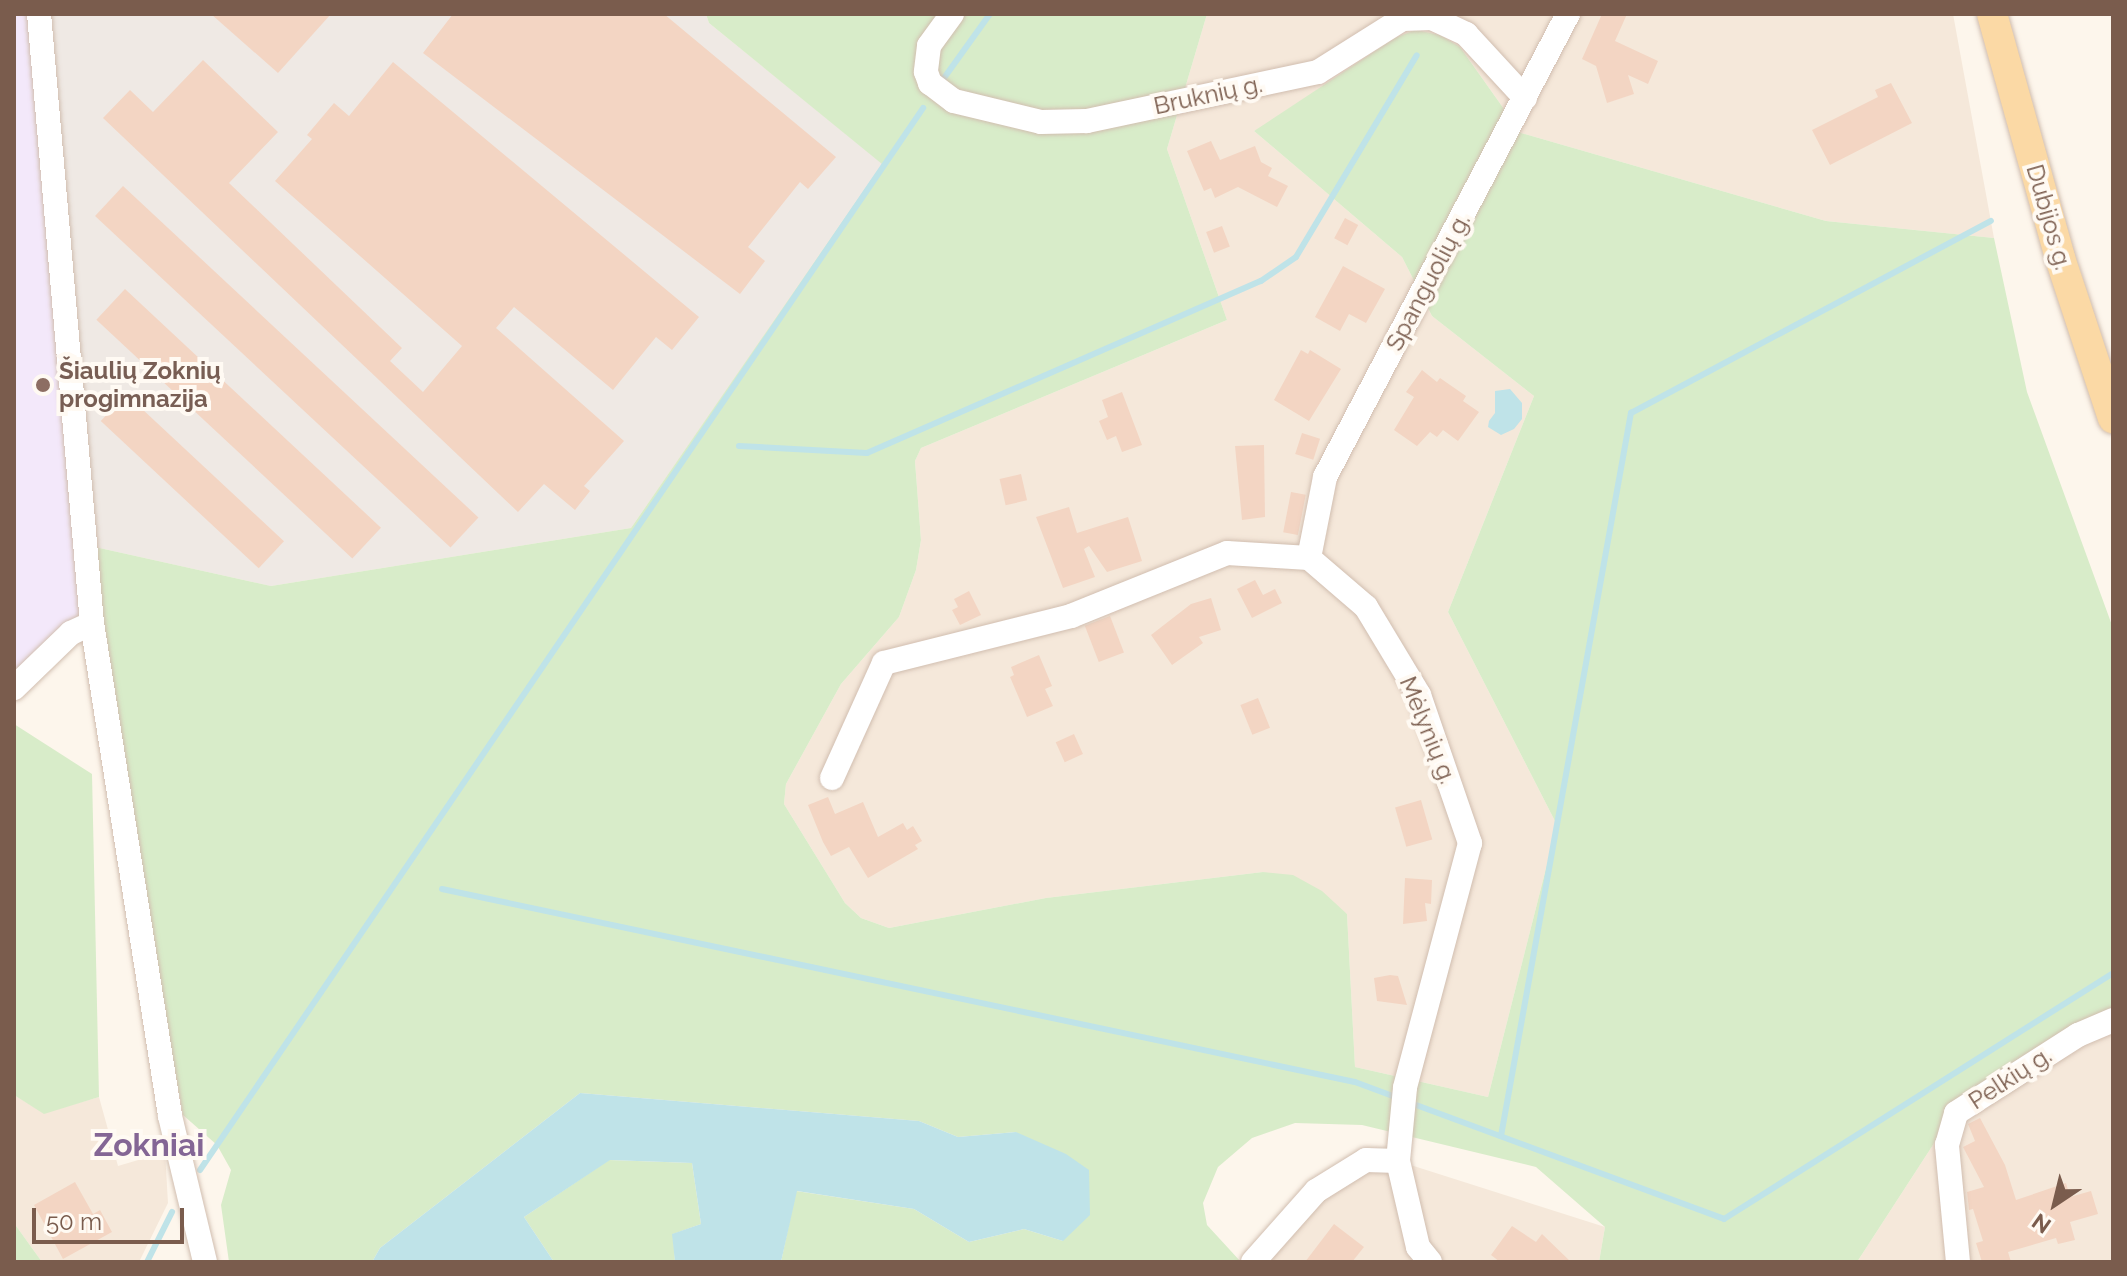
<!DOCTYPE html>
<html>
<head>
<meta charset="utf-8">
<style>
	body { margin:0 }
	#map { position:relative; width:2127px; height:1276px; overflow:hidden; background:#fdf6ec; font-family:Raleway,sans-serif }
	div>[style] { position:absolute }
	.residential>* { inset:0; background:#f5e8da }
	.industrial>* { inset:0; background:#efe9e4 }
	.education>* { inset:0; background:#f3e8fa }
	.green>* { inset:0; background:#d8ecc9 }
	.water>* { inset:0; background:#bfe3e8 }
	.stream>* { height:6px; margin:-3px; padding:0 3px; transform-origin:3px; border-radius:3px; background:#bfe3e8 }
	.building>* { inset:0; background:#f3d5c3; transform-origin:0 0 }
	.roads { filter:drop-shadow(0 0 2px #d1beb0) drop-shadow(0 0 2px #d1beb0) }
	.minor>* { height:24px; margin:-12px; padding:0 12px; transform-origin:12px; border-radius:12px; background:#fff }
	.major>* { height:30px; margin:-15px; padding:0 15px; transform-origin:15px; border-radius:15px; background:#fbd9a5 }
	.dots>* { width:22px; height:22px; translate:-50% -50%; box-sizing:border-box; border:4px solid #fffaf3; border-radius:50% }
	span { translate:-50% -50%; white-space:nowrap; text-align:center; line-height:1.15; -webkit-text-stroke:8px #fffaf3; paint-order:stroke }
	.street-label { font-size:24px; color:#7a5c4d }
	.education-label { font-size:24px; color:#785e54; font-weight:700 }
	.left { translate:0 -50%; text-align:left }
	.district-label { font-size:32px; color:#846695; font-weight:700 }
	.frame { position:absolute; inset:0; border:16px solid #7a5c4d; pointer-events:none }
	.north { position:absolute; left:2015px; top:1164px; width:80px; height:80px; -webkit-text-stroke:6px #fffaf3; paint-order:stroke; rotate:215deg; font-size:22px; font-weight:700; line-height:32px; text-align:center; color:#7a5c4d }
	.north::after { content:''; display:block; margin:auto; width:28px; height:36px; background:#7a5c4d; clip-path:polygon(50% 0,100% 100%,50% 72%,0 100%) }
	.scale { position:absolute; left:32px; top:1208px; width:152px; height:36px; box-sizing:border-box; border:4px solid #7a5c4d; border-top:0; padding-left:10px; font-size:24px; line-height:28px; white-space:nowrap; color:#7a5c4d; -webkit-text-stroke:6px #fffaf3; paint-order:stroke }
</style>
</head>
<body>
<div id="map">
	<div class="residential">
		<div style="clip-path:polygon(1207px 14px,1953px 14px,1994px 238px,1826px 221px,1521px 133px,1460px 47px,1254px 131px,1402px 257px,1432px 316px,1534px 396px,1448px 612px,1557px 825px,1488px 1097px,1355px 1067px,1347px 914px,1263px 872px,1046px 898px,889px 928px,861px 918px,845px 903px,784px 804px,786px 784px,841px 684px,899px 617px,916px 570px,921px 540px,915px 461px,921px 448px,1227px 320px,1167px 149px)"></div>
		<div style="clip-path:polygon(2113px 1016px,2113px 1262px,1857px 1262px,1955px 1111px)"></div>
		<div style="clip-path:polygon(14px 1095px,44px 1113px,99px 1097px,118px 1166px,165px 1152px,168px 1203px,139px 1262px,42px 1262px,14px 1223px)"></div>
		<div style="clip-path:polygon(1398px 1161px,1605px 1227px,1599px 1262px,1241px 1262px,1308px 1187px)"></div>
	</div>
	<div class="industrial">
		<div style="clip-path:polygon(39px 14px,706px 14px,709px 23px,883px 164px,631px 528px,271px 586px,86px 545px)"></div>
	</div>
	<div class="education">
		<div style="clip-path:polygon(14px 14px,39px 14px,92px 623px,14px 688px)"></div>
	</div>
	<div class="green">
		<div style="clip-path:polygon(706px 14px,1207px 14px,1167px 149px,1227px 320px,921px 448px,915px 461px,921px 540px,916px 570px,899px 617px,841px 684px,786px 784px,784px 804px,845px 903px,861px 918px,889px 928px,1046px 898px,1263px 872px,1293px 875px,1322px 891px,1347px 914px,1355px 1067px,1488px 1097px,1557px 825px,1448px 612px,1534px 396px,1432px 316px,1402px 257px,1254px 131px,1395px 38px,1415px 30px,1440px 35px,1460px 47px,1521px 133px,1826px 221px,1994px 238px,2027px 392px,2113px 628px,2113px 1016px,1955px 1111px,1857px 1262px,1599px 1262px,1605px 1227px,1536px 1167px,1362px 1125px,1295px 1123px,1252px 1138px,1218px 1167px,1203px 1203px,1207px 1225px,1241px 1262px,781px 1262px,796px 1191px,914px 1209px,969px 1242px,1024px 1229px,1063px 1241px,1016px 1132px,958px 1137px,919px 1121px,580px 1093px,380px 1248px,372px 1262px,229px 1262px,221px 1205px,231px 1170px,217px 1145px,183px 1115px,92px 623px,86px 545px,271px 586px,631px 528px,882px 164px,709px 23px)"></div>
		<div style="clip-path:polygon(14px 724px,92px 774px,99px 1097px,44px 1114px,14px 1095px)"></div>
		<div style="clip-path:polygon(609px 1160px,692px 1163px,701px 1224px,673px 1234px,675px 1262px,554px 1262px,524px 1217px)"></div>
		<div style="clip-path:polygon(14px 1223px,42px 1262px,14px 1262px)"></div>
	</div>
	<div class="water">
		<div style="clip-path:polygon(1510px 389px,1522px 403px,1522px 419px,1514px 429px,1501px 435px,1488px 427px,1489px 421px,1495px 413px,1495px 391px)"></div>
		<div style="clip-path:polygon(580px 1093px,919px 1121px,958px 1137px,1016px 1132px,1066px 1154px,1089px 1170px,1090px 1215px,1063px 1241px,1024px 1229px,969px 1242px,914px 1209px,797px 1191px,781px 1262px,675px 1262px,672px 1234px,701px 1224px,692px 1163px,610px 1160px,524px 1217px,554px 1262px,372px 1262px,380px 1248px)"></div>
	</div>
	<div class="stream">
		<div style="left:944px;top:78px;width:79px;rotate:-54.3deg"></div>
		<div style="left:739px;top:446px;width:128px;rotate:3.1deg"></div>
		<div style="left:867px;top:453px;width:430px;rotate:-23.6deg"></div>
		<div style="left:1261px;top:281px;width:42px;rotate:-34.4deg"></div>
		<div style="left:1296px;top:257px;width:235px;rotate:-59.1deg"></div>
		<div style="left:442px;top:889px;width:933px;rotate:11.94deg"></div>
		<div style="left:1355px;top:1082px;width:46px;rotate:20.4deg"></div>
		<div style="left:1408px;top:1102px;width:337px;rotate:20.3deg"></div>
		<div style="left:1724px;top:1219px;width:460px;rotate:-32.3deg"></div>
		<div style="left:1501px;top:1136px;width:735px;rotate:-79.81deg"></div>
		<div style="left:1631px;top:413px;width:408px;rotate:-28.1deg"></div>
		<div style="left:200px;top:1170px;width:1285px;rotate:-55.75deg"></div>
		<div style="left:147px;top:1262px;width:56px;rotate:-63.4deg"></div>
	</div>
	<div class="building">
		<div style="clip-path:polygon(211px 14px,331px 14px,278px 73px)"></div>
		<div style="clip-path:polygon(453px 14px,664px 14px,836px 157px,808px 189px,800px 182px,748px 247px,765px 261px,740px 294px,423px 53px)"></div>
		<div style="clip-path:polygon(1602px 14px,1627px 14px,1615px 41px,1658px 61px,1648px 84px,1628px 75px,1634px 94px,1607px 103px,1596px 66px,1582px 59px)"></div>
		<div style="clip-path:polygon(203px 60px,278px 132px,229px 183px,402px 348px,390px 361px,423px 392px,462px 346px,275px 181px,312px 139px,307px 135px,334px 103px,349px 116px,393px 62px,699px 317px,672px 350px,656px 337px,613px 390px,514px 307px,496px 328px,624px 441px,584px 486px,590px 491px,575px 510px,544px 484px,518px 512px,103px 118px,130px 90px,153px 112px)"></div>
		<div style="clip-path:polygon(1891px 83px,1912px 123px,1830px 165px,1812px 130px,1878px 97px,1875px 90px)"></div>
		<div style="clip-path:polygon(1211px 141px,1220px 160px,1255px 146px,1261px 162px,1272px 168px,1268px 176px,1288px 186px,1277px 207px,1238px 187px,1215px 198px,1211px 188px,1204px 191px,1187px 151px)"></div>
		<div style="left:123px;top:186px;width:486px;height:41px;rotate:43deg"></div>
		<div style="left:1345px;top:218px;width:15px;height:23px;rotate:28deg"></div>
		<div style="left:1222px;top:226px;width:22px;height:17px;rotate:69deg"></div>
		<div style="clip-path:polygon(1343px 266px,1385px 289px,1366px 323px,1349px 314px,1340px 331px,1315px 317px)"></div>
		<div style="left:125px;top:289px;width:350px;height:42px;rotate:43deg"></div>
		<div style="clip-path:polygon(1301px 350px,1308px 354px,1310px 350px,1341px 369px,1309px 421px,1274px 400px)"></div>
		<div style="clip-path:polygon(1422px 370px,1437px 382px,1440px 378px,1466px 396px,1463px 401px,1479px 412px,1458px 441px,1443px 430px,1437px 437px,1430px 432px,1417px 446px,1394px 430px,1414px 397px,1406px 392px)"></div>
		<div style="clip-path:polygon(1122px 392px,1142px 445px,1122px 452px,1116px 436px,1107px 440px,1099px 421px,1108px 417px,1102px 400px)"></div>
		<div style="left:126px;top:394px;width:216px;height:37px;rotate:43deg"></div>
		<div style="left:1302px;top:433px;width:19px;height:22px;rotate:18deg"></div>
		<div style="clip-path:polygon(1264px 445px,1265px 517px,1242px 520px,1235px 446px)"></div>
		<div style="left:1021px;top:474px;width:27px;height:22px;rotate:77deg"></div>
		<div style="left:1291px;top:492px;width:15px;height:41px;rotate:11deg"></div>
		<div style="clip-path:polygon(1069px 507px,1077px 533px,1128px 517px,1142px 561px,1107px 572px,1089px 546px,1084px 549px,1095px 577px,1063px 588px,1036px 517px)"></div>
		<div style="clip-path:polygon(1255px 580px,1263px 595px,1275px 589px,1282px 603px,1252px 618px,1237px 589px)"></div>
		<div style="clip-path:polygon(969px 591px,981px 615px,960px 625px,952px 610px,958px 607px,954px 599px)"></div>
		<div style="clip-path:polygon(1211px 598px,1221px 630px,1199px 637px,1203px 643px,1172px 665px,1151px 635px,1191px 604px)"></div>
		<div style="left:1110px;top:616px;width:39px;height:27px;rotate:69deg"></div>
		<div style="clip-path:polygon(1039px 655px,1052px 686px,1045px 689px,1053px 706px,1027px 717px,1010px 677px,1014px 675px,1011px 667px)"></div>
		<div style="left:1258px;top:698px;width:32px;height:19px;rotate:68deg"></div>
		<div style="left:1074px;top:734px;width:22px;height:20px;rotate:66deg"></div>
		<div style="clip-path:polygon(828px 797px,835px 814px,863px 802px,878px 837px,903px 823px,907px 830px,913px 826px,922px 841px,915px 845px,918px 849px,868px 878px,849px 847px,831px 856px,823px 842px,808px 805px)"></div>
		<div style="left:1421px;top:800px;width:41px;height:27px;rotate:74deg"></div>
		<div style="clip-path:polygon(1405px 878px,1432px 880px,1431px 904px,1425px 903px,1427px 921px,1403px 924px)"></div>
		<div style="clip-path:polygon(1390px 975px,1398px 976px,1407px 1005px,1377px 1001px,1374px 978px)"></div>
		<div style="clip-path:polygon(1980px 1118px,2005px 1165px,2016px 1200px,2066px 1183px,2070px 1197px,2091px 1191px,2098px 1214px,2070px 1222px,2075px 1240px,2058px 1244px,2056px 1238px,2008px 1252px,2011px 1262px,1982px 1262px,1976px 1243px,1983px 1241px,1973px 1209px,1969px 1210px,1967px 1192px,1984px 1187px,1963px 1147px,1975px 1141px,1968px 1124px)"></div>
		<div style="clip-path:polygon(75px 1182px,93px 1214px,100px 1210px,112px 1232px,63px 1259px,34px 1205px)"></div>
		<div style="clip-path:polygon(1334px 1224px,1364px 1247px,1352px 1262px,1305px 1262px)"></div>
		<div style="clip-path:polygon(1512px 1226px,1536px 1242px,1542px 1234px,1571px 1262px,1500px 1262px,1491px 1255px)"></div>
	</div>
	<div class="roads">
		<div class="minor">
			<div style="left:39px;top:14px;width:611px;rotate:85.03deg"></div>
			<div style="left:92px;top:623px;width:499px;rotate:81deg"></div>
			<div style="left:170px;top:1116px;width:150px;rotate:76.5deg"></div>
			<div style="left:952px;top:14px;width:39px;rotate:126deg"></div>
			<div style="left:929px;top:46px;width:26px;rotate:97deg"></div>
			<div style="left:926px;top:72px;width:12px;rotate:70deg"></div>
			<div style="left:930px;top:83px;width:30px;rotate:37deg"></div>
			<div style="left:954px;top:101px;width:89px;rotate:13.6deg"></div>
			<div style="left:1041px;top:122px;width:46px;rotate:-1.2deg"></div>
			<div style="left:1087px;top:121px;width:236px;rotate:-12deg"></div>
			<div style="left:1318px;top:72px;width:99px;rotate:-32.2deg"></div>
			<div style="left:1402px;top:19px;width:30px;rotate:-2deg"></div>
			<div style="left:1432px;top:18px;width:38px;rotate:25deg"></div>
			<div style="left:1466px;top:34px;width:87px;rotate:47.3deg"></div>
			<div style="left:1309px;top:558px;width:83px;rotate:-78.8deg"></div>
			<div style="left:1325px;top:477px;width:523px;rotate:-62.31deg"></div>
			<div style="left:14px;top:688px;width:79px;rotate:-44deg"></div>
			<div style="left:71px;top:633px;width:23px;rotate:-25deg"></div>
			<div style="left:832px;top:778px;width:126px;rotate:-65.7deg"></div>
			<div style="left:884px;top:663px;width:193px;rotate:-14.1deg"></div>
			<div style="left:1071px;top:616px;width:168px;rotate:-22deg"></div>
			<div style="left:1227px;top:553px;width:82px;rotate:3.5deg"></div>
			<div style="left:1309px;top:558px;width:75px;rotate:40.7deg"></div>
			<div style="left:1366px;top:607px;width:103px;rotate:58.9deg"></div>
			<div style="left:1419px;top:695px;width:157px;rotate:71deg"></div>
			<div style="left:1470px;top:843px;width:253px;rotate:104.9deg"></div>
			<div style="left:1405px;top:1088px;width:73px;rotate:95.5deg"></div>
			<div style="left:1253px;top:1262px;width:95px;rotate:-48.4deg"></div>
			<div style="left:1316px;top:1191px;width:59px;rotate:-31.8deg"></div>
			<div style="left:1366px;top:1160px;width:32px;rotate:2deg"></div>
			<div style="left:1398px;top:1161px;width:88px;rotate:76.9deg"></div>
			<div style="left:1418px;top:1247px;width:19px;rotate:51deg"></div>
			<div style="left:1958px;top:1262px;width:118px;rotate:-95.4deg"></div>
			<div style="left:1947px;top:1145px;width:33px;rotate:-74deg"></div>
			<div style="left:1956px;top:1113px;width:145px;rotate:-32.6deg"></div>
			<div style="left:2078px;top:1035px;width:38px;rotate:-23deg"></div>
		</div>
		<div class="major">
			<div style="left:1992px;top:14px;width:253px;rotate:74.4deg"></div>
			<div style="left:2060px;top:258px;width:169px;rotate:71.7deg"></div>
		</div>
	</div>
	<div class="dots">
		<div style="left:43px;top:385px;background:#8d6e63"></div>
	</div>
	<div class="street-label">
		<span style="left:1208px;top:95px;rotate:-12deg">Bruknių g.</span>
		<span style="left:2049px;top:217px;rotate:74deg">Dubijos g.</span>
		<span style="left:1428px;top:282px;rotate:-62deg">Spanguolių g.</span>
		<span style="left:1428px;top:730px;rotate:68deg">Mėlynių g.</span>
		<span style="left:2010px;top:1078px;rotate:-33deg">Pelkių g.</span>
	</div>
	<div class="education-label">
		<span class="left" style="left:59px;top:385px">Šiaulių Zoknių<br>progimnazija</span>
	</div>
	<div class="district-label">
		<span style="left:149px;top:1145px">Zokniai</span>
	</div>
	<div class="frame"></div>
	<div class="north">N</div>
	<div class="scale">50 m</div>
</div>
</body>
</html>
